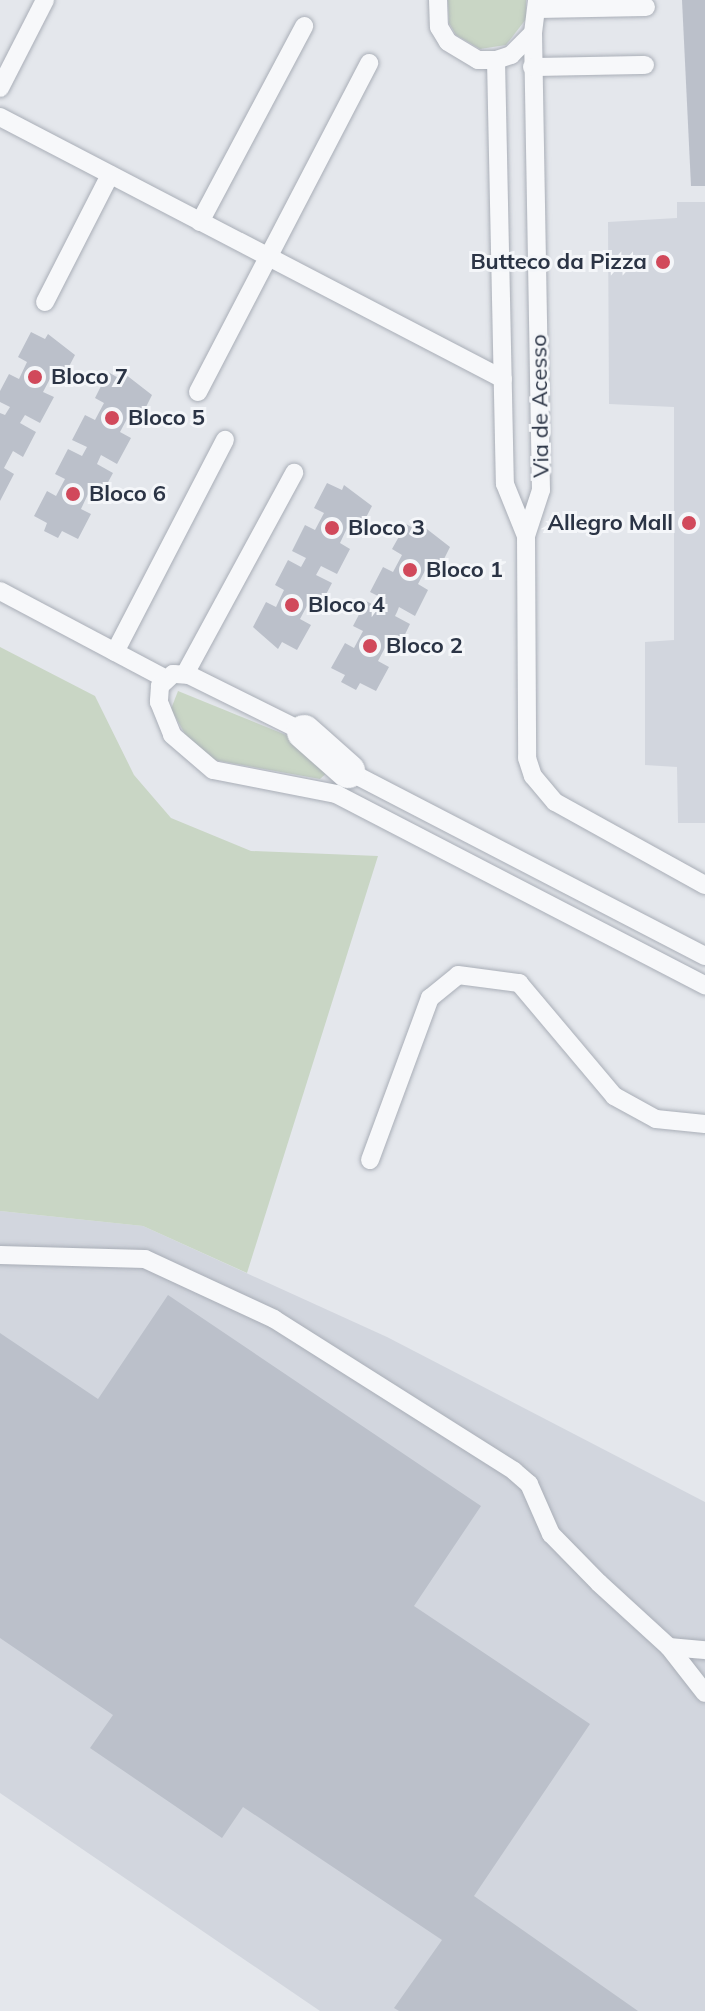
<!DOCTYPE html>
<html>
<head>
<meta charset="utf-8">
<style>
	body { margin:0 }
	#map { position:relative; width:705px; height:2011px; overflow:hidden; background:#e4e7ec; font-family:Mulish,sans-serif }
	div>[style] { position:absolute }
	.built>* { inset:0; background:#d2d6de }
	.green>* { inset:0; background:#c9d6c5 }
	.building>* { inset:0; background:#bbc0ca }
	.roads { filter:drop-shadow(0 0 2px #a9aeb7) drop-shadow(0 0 2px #a9aeb7) }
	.lane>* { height:18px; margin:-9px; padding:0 9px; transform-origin:9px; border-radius:9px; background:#f7f8fa }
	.street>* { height:34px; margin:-17px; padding:0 17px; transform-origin:17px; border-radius:17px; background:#f7f8fa }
	.dots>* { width:22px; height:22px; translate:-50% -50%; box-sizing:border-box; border:4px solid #f4f6f9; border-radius:50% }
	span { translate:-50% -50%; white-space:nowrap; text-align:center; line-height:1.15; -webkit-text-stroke:6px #f4f6f9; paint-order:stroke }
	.poi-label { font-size:22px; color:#2b3445; font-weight:700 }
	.right { translate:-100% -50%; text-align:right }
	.left { translate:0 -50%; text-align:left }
	.street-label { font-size:22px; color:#2b3445 }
</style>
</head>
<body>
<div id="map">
	<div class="built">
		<div style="clip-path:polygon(677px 202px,705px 202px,705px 823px,678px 823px,677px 767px,645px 765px,645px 642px,674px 640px,674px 407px,609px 404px,608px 222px,677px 218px)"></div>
		<div style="clip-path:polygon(0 1211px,143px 1226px,387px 1337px,705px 1502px,705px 2011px,320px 2011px,0 1793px)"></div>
	</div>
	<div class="green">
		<div style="clip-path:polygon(448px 0,526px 0,526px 19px,506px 45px,480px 49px,456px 35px,449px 23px)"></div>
		<div style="clip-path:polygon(0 647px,95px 696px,134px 775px,171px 818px,251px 851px,378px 856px,247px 1273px,143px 1226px,0 1211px)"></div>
		<div style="clip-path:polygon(178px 691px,296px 739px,329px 771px,320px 779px,214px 760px,185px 734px,171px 709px)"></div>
	</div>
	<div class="building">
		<div style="clip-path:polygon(682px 0,705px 0,705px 186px,691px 186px)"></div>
		<div style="clip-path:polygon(31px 332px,45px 339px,48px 334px,75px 355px,62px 380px,52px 375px,43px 392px,54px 397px,40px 423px,25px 415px,20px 423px,36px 432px,23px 457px,13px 451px,4px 468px,14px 474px,0 501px,0 413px,5px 415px,10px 407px,0 402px,0 391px,9px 374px,19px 379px,27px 362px,18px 357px)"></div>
		<div style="clip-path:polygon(108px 372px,122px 380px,125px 374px,152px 395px,139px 421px,129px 415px,120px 432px,131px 438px,117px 464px,101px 455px,97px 464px,113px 473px,100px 497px,89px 492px,81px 509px,91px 514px,78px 539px,62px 531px,58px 538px,44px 531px,47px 523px,34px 516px,47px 491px,56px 496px,65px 479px,55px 474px,68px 449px,82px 456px,87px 447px,72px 440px,85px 415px,95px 420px,104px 403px,95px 398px)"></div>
		<div style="clip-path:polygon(327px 483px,342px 490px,344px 485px,372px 506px,359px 531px,348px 526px,340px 543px,350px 549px,337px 574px,321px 566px,316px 575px,332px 583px,319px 608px,309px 602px,300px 619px,311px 625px,297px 650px,282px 642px,278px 649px,253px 627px,266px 602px,276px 607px,284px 590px,275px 585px,288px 560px,301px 567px,306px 558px,292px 551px,305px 525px,315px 530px,324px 513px,314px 508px)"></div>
		<div style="clip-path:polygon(406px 524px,420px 532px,423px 526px,450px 547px,437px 573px,427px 567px,418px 584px,428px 590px,415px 616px,399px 607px,397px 612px,395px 616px,410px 624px,398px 649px,387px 644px,378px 661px,389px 667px,376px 691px,360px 683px,356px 690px,341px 682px,345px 675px,331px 668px,345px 643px,354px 648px,363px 631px,353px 626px,366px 601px,380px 608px,384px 599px,370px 592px,383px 567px,393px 572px,402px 555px,392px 549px)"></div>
		<div style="clip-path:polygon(168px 1295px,481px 1506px,414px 1606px,590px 1724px,474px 1896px,638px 2011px,399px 2011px,394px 2008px,442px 1940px,243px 1807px,222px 1838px,90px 1748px,113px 1715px,0 1638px,0 1333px,98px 1399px)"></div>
	</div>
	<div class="roads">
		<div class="lane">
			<div style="left:438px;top:0;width:27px;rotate:88deg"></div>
			<div style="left:439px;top:27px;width:17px;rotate:59deg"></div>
			<div style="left:448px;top:42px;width:35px;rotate:31deg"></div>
			<div style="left:478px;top:60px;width:18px"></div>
			<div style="left:496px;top:60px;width:16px;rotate:-18deg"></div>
			<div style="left:511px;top:55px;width:31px;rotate:-45deg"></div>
			<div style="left:533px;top:33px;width:33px;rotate:-83deg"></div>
			<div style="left:538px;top:9px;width:108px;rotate:-1.1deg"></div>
			<div style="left:533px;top:33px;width:457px;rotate:89deg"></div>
			<div style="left:541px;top:490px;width:48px;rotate:108.1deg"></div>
			<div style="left:526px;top:536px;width:222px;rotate:89.7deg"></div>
			<div style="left:527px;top:758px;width:19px;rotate:72deg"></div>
			<div style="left:533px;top:776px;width:34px;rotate:50deg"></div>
			<div style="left:555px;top:802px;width:171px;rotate:29deg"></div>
			<div style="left:496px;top:60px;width:424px;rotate:88.8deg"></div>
			<div style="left:505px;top:484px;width:56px;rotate:68deg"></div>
			<div style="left:532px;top:67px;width:113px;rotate:-1deg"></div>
			<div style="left:0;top:88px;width:99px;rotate:-62.9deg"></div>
			<div style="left:0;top:117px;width:567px;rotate:27.51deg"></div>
			<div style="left:200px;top:222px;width:222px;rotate:-62deg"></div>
			<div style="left:45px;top:302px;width:143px;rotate:-62.9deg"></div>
			<div style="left:198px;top:392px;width:371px;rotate:-62.5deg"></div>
			<div style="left:0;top:591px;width:188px;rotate:27.9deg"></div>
			<div style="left:115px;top:652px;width:239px;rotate:-62.6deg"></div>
			<div style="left:185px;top:674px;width:229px;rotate:-61.5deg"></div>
			<div style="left:304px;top:732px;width:128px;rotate:-153.6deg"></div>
			<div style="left:189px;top:675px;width:16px;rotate:-176deg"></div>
			<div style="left:173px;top:674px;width:18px;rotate:137deg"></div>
			<div style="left:160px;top:686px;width:16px;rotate:94deg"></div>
			<div style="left:159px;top:702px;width:35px;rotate:68deg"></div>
			<div style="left:172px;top:735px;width:54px;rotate:40.5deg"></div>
			<div style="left:213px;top:770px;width:125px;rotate:11deg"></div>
			<div style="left:336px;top:794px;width:416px;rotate:27.4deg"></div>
			<div style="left:345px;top:777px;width:7px;rotate:-63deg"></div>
			<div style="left:348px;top:771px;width:402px;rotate:27.4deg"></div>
			<div style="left:370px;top:1160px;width:173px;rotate:-69.7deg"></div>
			<div style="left:430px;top:998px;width:36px;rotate:-39deg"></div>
			<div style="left:458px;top:975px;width:62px;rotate:7.5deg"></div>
			<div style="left:519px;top:983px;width:148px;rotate:49.9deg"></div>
			<div style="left:614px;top:1096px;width:48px;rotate:28.7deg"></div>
			<div style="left:656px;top:1119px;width:49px;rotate:5.8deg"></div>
			<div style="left:0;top:1255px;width:145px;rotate:1.6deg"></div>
			<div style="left:145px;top:1259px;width:142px;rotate:24.9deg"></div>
			<div style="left:274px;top:1319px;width:284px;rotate:32.3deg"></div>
			<div style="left:514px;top:1471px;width:20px;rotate:41deg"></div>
			<div style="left:529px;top:1484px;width:55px;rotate:66.3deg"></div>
			<div style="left:551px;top:1534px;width:69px;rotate:45.6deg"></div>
			<div style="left:599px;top:1583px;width:95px;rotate:42.4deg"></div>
			<div style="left:669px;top:1647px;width:36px;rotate:5deg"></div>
			<div style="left:669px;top:1647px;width:58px;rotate:52deg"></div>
		</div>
		<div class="street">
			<div style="left:304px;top:732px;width:59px;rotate:41.6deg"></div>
		</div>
	</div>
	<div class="dots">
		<div style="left:663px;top:262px;background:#d1495b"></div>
		<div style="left:35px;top:377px;background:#d1495b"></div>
		<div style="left:112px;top:418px;background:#d1495b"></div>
		<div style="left:73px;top:494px;background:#d1495b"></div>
		<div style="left:689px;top:523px;background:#d1495b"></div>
		<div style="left:332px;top:528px;background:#d1495b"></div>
		<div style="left:410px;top:570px;background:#d1495b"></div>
		<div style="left:292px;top:605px;background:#d1495b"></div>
		<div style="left:370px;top:646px;background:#d1495b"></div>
	</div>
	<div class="poi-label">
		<span class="right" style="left:647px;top:262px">Butteco da Pizza</span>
		<span class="left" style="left:51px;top:377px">Bloco 7</span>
		<span class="left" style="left:128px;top:418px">Bloco 5</span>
		<span class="left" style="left:89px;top:494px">Bloco 6</span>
		<span class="right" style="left:673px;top:523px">Allegro Mall</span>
		<span class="left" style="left:348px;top:528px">Bloco 3</span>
		<span class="left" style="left:426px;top:570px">Bloco 1</span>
		<span class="left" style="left:308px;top:605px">Bloco 4</span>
		<span class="left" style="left:386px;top:646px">Bloco 2</span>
	</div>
	<div class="street-label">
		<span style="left:540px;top:406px;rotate:-91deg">Via de Acesso</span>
	</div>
</div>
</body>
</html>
